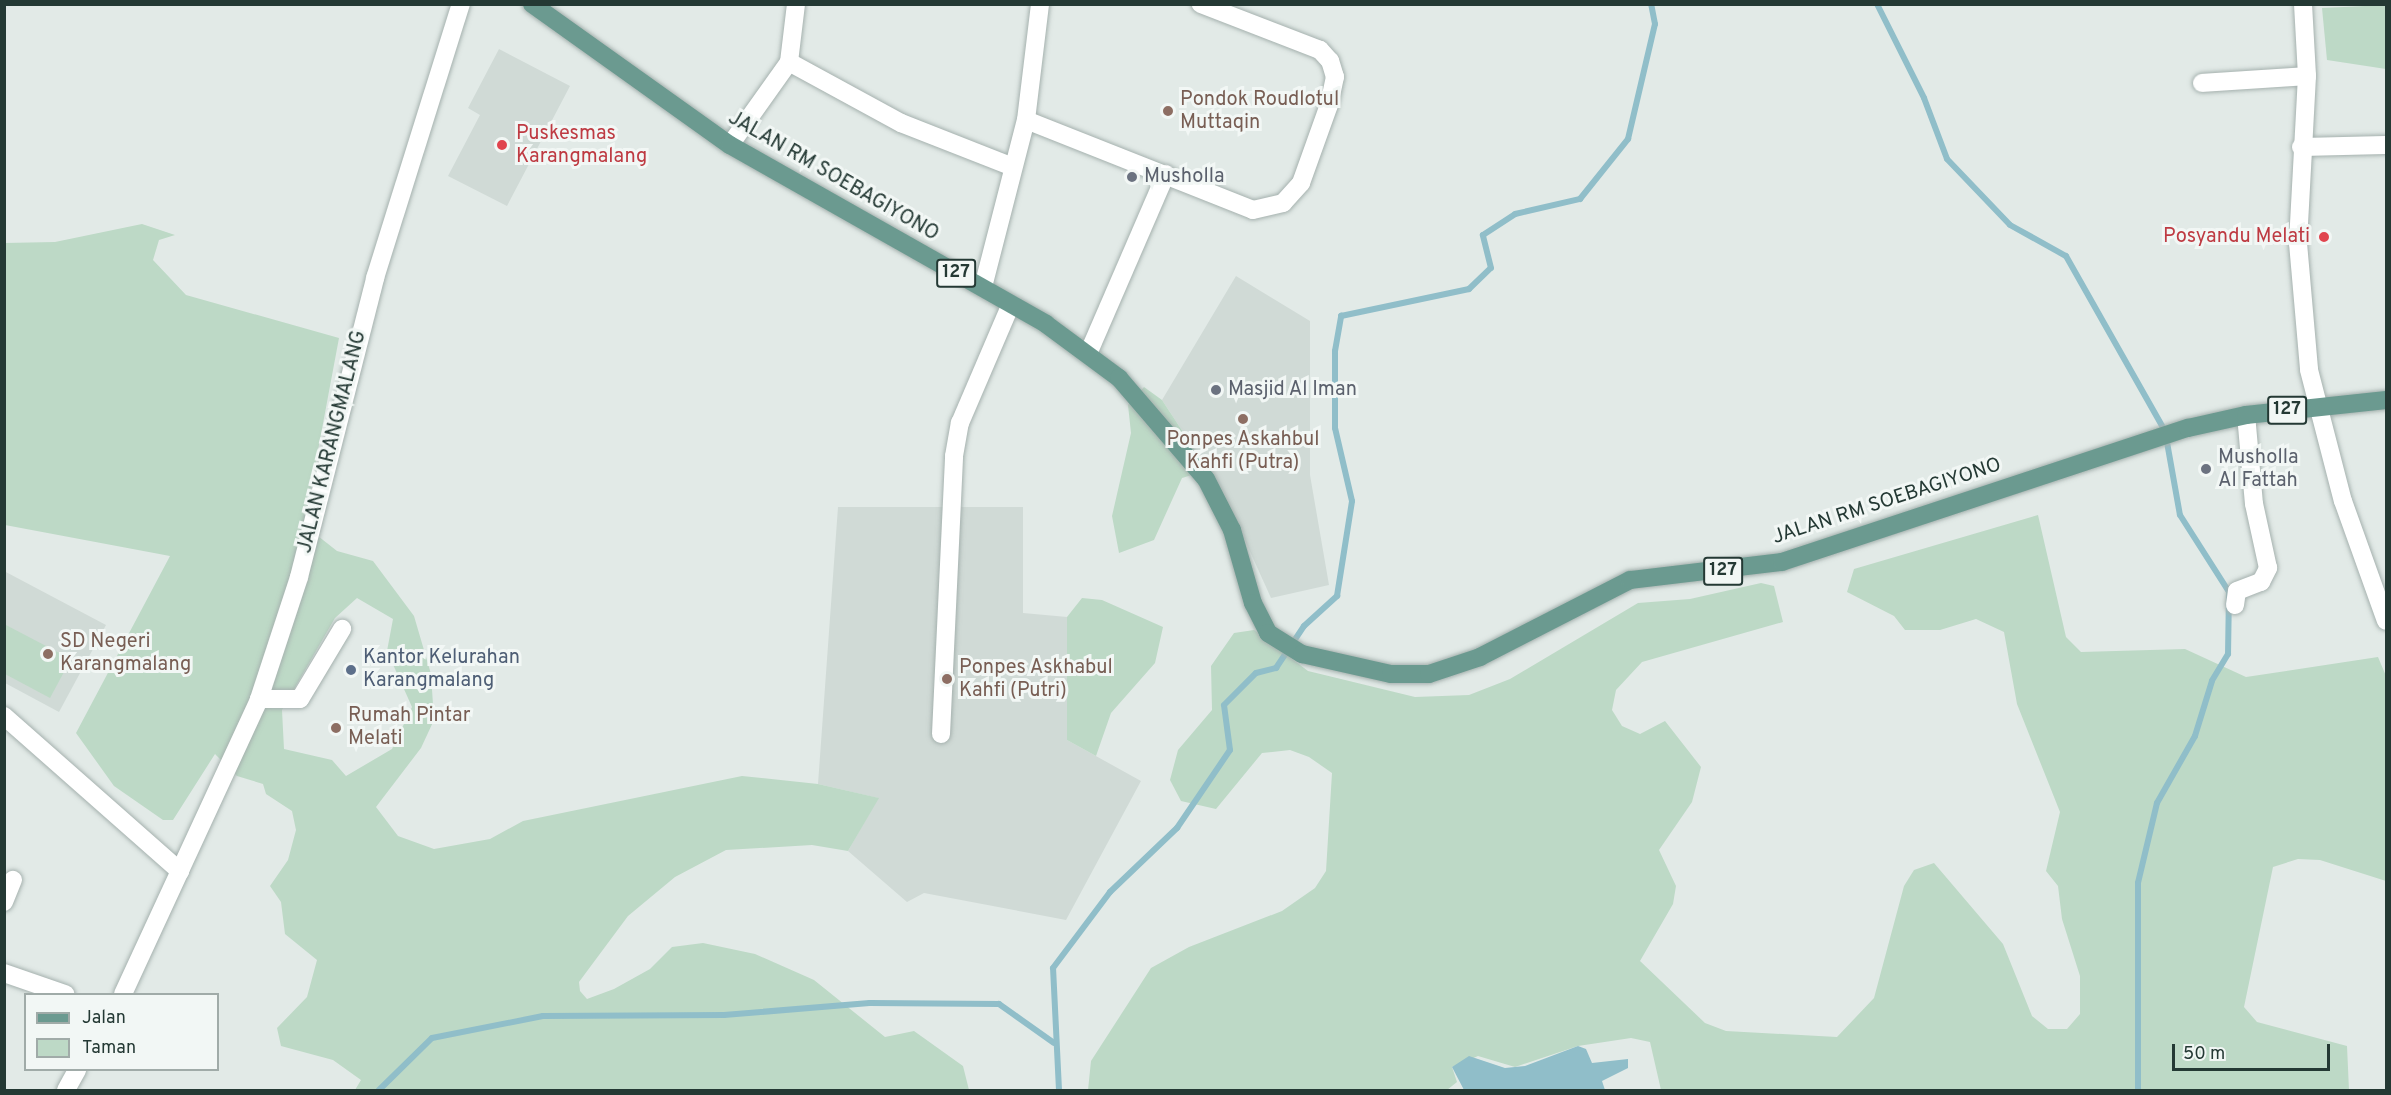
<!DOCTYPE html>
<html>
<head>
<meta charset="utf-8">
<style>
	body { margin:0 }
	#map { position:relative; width:2391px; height:1095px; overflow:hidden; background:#e2eae7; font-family:Overpass,sans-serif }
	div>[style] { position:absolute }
	.built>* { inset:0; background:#d0dad6 }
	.green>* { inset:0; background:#bdd9c6 }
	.water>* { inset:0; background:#90bec9 }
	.stream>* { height:6px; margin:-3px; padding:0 3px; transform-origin:3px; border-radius:3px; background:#90bec9 }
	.roads { filter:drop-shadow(0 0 2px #a5b1ae) drop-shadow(0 0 2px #a5b1ae) }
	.minor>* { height:18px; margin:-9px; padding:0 9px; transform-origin:9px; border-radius:9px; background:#fff }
	.tertiary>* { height:18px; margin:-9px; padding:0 9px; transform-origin:9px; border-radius:9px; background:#fff }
	.primary>* { height:18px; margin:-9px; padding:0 9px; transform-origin:9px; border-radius:9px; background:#6b9a90 }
	.dots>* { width:16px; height:16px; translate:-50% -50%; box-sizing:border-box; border:3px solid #f2f7f5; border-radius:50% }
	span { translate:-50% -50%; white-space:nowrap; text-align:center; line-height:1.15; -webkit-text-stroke:6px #f2f7f5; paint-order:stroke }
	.shield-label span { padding:2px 4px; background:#f2f7f5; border:2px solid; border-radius:4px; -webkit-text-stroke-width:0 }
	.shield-label { font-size:18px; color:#243934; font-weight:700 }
	.education-label { font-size:20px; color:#785e54 }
	.left { translate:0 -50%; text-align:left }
	.health-label { font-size:20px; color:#be3a42 }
	.right { translate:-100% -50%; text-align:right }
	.street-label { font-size:20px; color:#243934 }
	.worship-label { font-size:20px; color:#5b616d }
	.service-label { font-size:20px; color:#4e5e75 }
	.frame { position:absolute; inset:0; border:6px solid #243934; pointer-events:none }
	.legend { position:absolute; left:24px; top:993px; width:195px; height:78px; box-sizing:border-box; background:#f2f7f5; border:2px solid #a0aba8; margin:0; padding:8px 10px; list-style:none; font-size:18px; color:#243934 }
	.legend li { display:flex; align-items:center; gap:12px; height:30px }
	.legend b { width:30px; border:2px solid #a0aba8 }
	.scale { position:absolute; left:2172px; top:1044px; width:158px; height:27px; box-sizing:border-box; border:3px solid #243934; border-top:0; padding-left:8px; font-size:18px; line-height:21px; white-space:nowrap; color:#243934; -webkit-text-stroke:4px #f2f7f5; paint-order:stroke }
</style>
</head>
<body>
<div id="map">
	<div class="built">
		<div style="clip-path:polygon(499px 49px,570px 86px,507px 206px,448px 176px,480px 115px,468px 108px)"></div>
		<div style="clip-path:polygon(1236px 276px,1310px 321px,1310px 475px,1329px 585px,1271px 598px,1224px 494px,1162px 400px)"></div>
		<div style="clip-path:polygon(838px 507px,1023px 507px,1023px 613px,1067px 617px,1067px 740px,1141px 781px,1066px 920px,924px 893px,907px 902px,848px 851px,878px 798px,818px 784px)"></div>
		<div style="clip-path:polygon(4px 571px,106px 625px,59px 712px,5px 683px)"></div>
	</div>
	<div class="green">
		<div style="clip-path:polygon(2386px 5px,2386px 69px,2327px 60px,2322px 8px)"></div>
		<div style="clip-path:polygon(evenodd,142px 224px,175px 235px,159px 240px,153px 260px,186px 295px,339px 338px,304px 525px,337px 551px,373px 561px,414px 616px,431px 674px,434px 720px,421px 748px,376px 807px,398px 836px,434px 849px,490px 839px,523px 821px,742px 776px,818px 784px,879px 798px,848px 851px,812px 845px,726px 850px,675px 877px,628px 916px,579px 982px,580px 991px,587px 999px,614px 989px,650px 969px,672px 947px,703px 943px,755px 954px,814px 980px,885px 1037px,914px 1031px,963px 1066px,969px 1090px,355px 1090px,361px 1080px,333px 1060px,281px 1046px,277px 1028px,307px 997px,317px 960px,285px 934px,281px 902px,270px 886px,288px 860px,296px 830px,292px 811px,266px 794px,263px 784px,237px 776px,215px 754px,173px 820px,163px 820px,114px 786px,76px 733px,170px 556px,5px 525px,4px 243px,55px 242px,142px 224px,357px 598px,393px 619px,387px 651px,412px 707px,392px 749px,346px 776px,332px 760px,284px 749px,282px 710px,335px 618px,357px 598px)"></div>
		<div style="clip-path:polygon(1144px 387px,1162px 400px,1208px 470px,1182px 478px,1154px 540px,1119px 553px,1112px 516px,1131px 433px,1128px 405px)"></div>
		<div style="clip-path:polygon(2038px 515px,2066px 637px,2081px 652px,2185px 649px,2246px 677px,2378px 657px,2386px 676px,2386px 881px,2320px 860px,2298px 859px,2273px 867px,2244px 1007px,2257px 1022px,2347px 1046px,2349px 1090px,1661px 1090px,1650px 1042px,1631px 1038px,1578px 1046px,1515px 1067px,1478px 1056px,1452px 1067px,1457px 1082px,1447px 1090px,1088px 1090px,1091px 1061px,1151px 968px,1189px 947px,1282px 911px,1315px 888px,1326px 871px,1332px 773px,1309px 757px,1290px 750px,1262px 753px,1216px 809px,1181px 801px,1170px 780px,1178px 750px,1212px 710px,1211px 666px,1234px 633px,1254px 630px,1308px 671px,1415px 697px,1469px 695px,1510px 679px,1638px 603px,1690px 599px,1761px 583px,1774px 586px,1783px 622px,1642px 662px,1616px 690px,1612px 710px,1622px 726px,1640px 734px,1665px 721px,1701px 767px,1692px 802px,1659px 850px,1676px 886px,1673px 904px,1640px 961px,1705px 1023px,1726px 1031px,1837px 1037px,1874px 998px,1904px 886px,1914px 870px,1934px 863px,2003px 944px,2032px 1016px,2048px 1029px,2067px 1029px,2080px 1014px,2080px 976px,2062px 919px,2058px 886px,2046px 871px,2060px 812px,2017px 704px,2004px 632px,1976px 619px,1940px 630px,1905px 630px,1894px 616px,1847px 592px,1854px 569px)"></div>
		<div style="clip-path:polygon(1082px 598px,1102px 600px,1163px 627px,1155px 663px,1111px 713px,1096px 756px,1067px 740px,1067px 617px)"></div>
		<div style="clip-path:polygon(4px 624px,71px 659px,50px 698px,5px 674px)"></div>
	</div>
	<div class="water">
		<div style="clip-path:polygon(1578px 1046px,1586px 1049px,1592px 1063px,1628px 1059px,1628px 1068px,1602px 1081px,1605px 1090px,1464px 1090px,1452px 1067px,1469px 1056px,1505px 1068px,1525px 1066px)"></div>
	</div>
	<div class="stream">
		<div style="left:1877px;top:4px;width:105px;rotate:63.4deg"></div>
		<div style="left:1924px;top:98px;width:65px;rotate:69.3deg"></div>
		<div style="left:1947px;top:159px;width:91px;rotate:46.3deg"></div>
		<div style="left:2010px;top:225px;width:64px;rotate:29deg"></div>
		<div style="left:2066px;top:256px;width:201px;rotate:60.5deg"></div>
		<div style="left:2165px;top:431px;width:85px;rotate:79.9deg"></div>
		<div style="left:2180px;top:515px;width:91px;rotate:57.5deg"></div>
		<div style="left:2229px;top:592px;width:62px;rotate:90.9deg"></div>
		<div style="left:2228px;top:654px;width:31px;rotate:121deg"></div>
		<div style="left:2212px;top:681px;width:58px;rotate:107.2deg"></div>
		<div style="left:2195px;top:736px;width:77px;rotate:119.6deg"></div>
		<div style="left:2157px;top:803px;width:82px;rotate:103.4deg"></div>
		<div style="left:2138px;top:883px;width:207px;rotate:90deg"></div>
		<div style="left:379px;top:1090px;width:74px;rotate:-44.5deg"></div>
		<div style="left:432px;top:1038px;width:113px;rotate:-11.2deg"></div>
		<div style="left:543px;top:1016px;width:181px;rotate:-0.3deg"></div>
		<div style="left:724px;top:1015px;width:146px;rotate:-4.7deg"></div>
		<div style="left:870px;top:1003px;width:129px;rotate:0.4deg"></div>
		<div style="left:999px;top:1004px;width:67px;rotate:35.3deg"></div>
		<div style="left:1059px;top:1090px;width:122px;rotate:-92.8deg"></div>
		<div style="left:1053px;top:968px;width:95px;rotate:-53.1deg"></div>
		<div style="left:1110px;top:892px;width:93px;rotate:-43.7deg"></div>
		<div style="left:1177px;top:828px;width:94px;rotate:-55.8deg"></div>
		<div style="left:1230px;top:750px;width:45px;rotate:-97.6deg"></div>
		<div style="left:1224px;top:705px;width:45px;rotate:-45deg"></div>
		<div style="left:1256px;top:673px;width:21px;rotate:-14deg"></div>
		<div style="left:1276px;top:668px;width:50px;rotate:-56.3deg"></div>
		<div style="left:1304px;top:626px;width:45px;rotate:-42.3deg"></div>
		<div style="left:1337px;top:596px;width:96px;rotate:-81deg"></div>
		<div style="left:1352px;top:501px;width:75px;rotate:-103.1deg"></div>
		<div style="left:1335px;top:428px;width:77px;rotate:-90deg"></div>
		<div style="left:1335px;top:351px;width:36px;rotate:-80deg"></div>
		<div style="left:1341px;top:316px;width:131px;rotate:-11.9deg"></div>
		<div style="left:1469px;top:289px;width:30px;rotate:-44deg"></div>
		<div style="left:1491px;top:268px;width:34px;rotate:-104deg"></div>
		<div style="left:1483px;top:235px;width:38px;rotate:-33deg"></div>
		<div style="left:1515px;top:214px;width:67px;rotate:-13deg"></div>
		<div style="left:1580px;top:199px;width:77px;rotate:-51.3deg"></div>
		<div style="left:1628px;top:139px;width:118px;rotate:-76.8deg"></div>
		<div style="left:1655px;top:24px;width:20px;rotate:-101deg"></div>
	</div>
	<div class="roads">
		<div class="minor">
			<div style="left:2303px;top:4px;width:72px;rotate:86.8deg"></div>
			<div style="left:2307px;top:76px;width:167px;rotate:93.1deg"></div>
			<div style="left:2298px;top:243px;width:127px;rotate:85deg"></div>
			<div style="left:2309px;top:370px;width:135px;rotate:75.5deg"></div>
			<div style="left:2343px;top:501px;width:127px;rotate:70.3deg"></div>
			<div style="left:789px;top:62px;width:128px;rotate:28.6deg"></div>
			<div style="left:901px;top:123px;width:120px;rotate:21.4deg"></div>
			<div style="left:2202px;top:83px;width:105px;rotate:-3.8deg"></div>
			<div style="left:1026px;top:120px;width:244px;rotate:21.6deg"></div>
			<div style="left:1253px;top:210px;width:31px;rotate:-13deg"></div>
			<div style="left:1283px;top:203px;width:27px;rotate:-48deg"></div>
			<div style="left:1301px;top:183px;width:83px;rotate:-70.3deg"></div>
			<div style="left:1329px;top:105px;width:29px;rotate:-78deg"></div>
			<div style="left:1335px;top:77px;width:17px;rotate:-107deg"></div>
			<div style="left:1330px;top:61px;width:15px;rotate:-132deg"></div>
			<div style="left:1320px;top:50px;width:128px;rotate:-158.9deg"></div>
			<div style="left:730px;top:145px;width:102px;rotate:-54.6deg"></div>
			<div style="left:789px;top:62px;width:58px;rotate:-83.1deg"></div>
			<div style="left:2301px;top:147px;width:85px;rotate:-1.3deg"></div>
			<div style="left:983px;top:287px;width:172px;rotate:-75.6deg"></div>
			<div style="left:1026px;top:120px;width:117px;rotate:-83.1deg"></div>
			<div style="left:1088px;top:354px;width:196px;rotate:-66.6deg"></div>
			<div style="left:2235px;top:605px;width:14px;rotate:-82deg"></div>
			<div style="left:2237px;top:591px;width:26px;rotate:-21deg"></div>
			<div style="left:2261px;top:582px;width:16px;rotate:-63deg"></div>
			<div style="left:2268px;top:568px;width:66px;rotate:-102.3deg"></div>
			<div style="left:2254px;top:504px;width:89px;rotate:-95.1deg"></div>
			<div style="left:259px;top:699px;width:41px"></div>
			<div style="left:300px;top:699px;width:82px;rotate:-59deg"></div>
			<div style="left:4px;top:716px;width:235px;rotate:41.4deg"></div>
			<div style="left:941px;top:734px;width:278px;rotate:-87.3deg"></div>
			<div style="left:954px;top:456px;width:34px;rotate:-80deg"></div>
			<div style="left:960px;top:423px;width:129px;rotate:-66.8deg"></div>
			<div style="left:4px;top:902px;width:24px;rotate:-68deg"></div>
			<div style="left:4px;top:973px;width:65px;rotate:19deg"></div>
		</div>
		<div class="tertiary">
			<div style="left:123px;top:994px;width:325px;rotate:-65.2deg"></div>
			<div style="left:259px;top:699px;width:128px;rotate:-71.8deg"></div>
			<div style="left:299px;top:577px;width:309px;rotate:-75.7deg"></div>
			<div style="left:375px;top:278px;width:287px;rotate:-72.6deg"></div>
			<div style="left:66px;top:1090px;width:23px;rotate:-61deg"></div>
		</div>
		<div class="primary">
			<div style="left:532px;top:4px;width:243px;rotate:35.5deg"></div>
			<div style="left:730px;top:145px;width:363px;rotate:29.5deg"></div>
			<div style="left:1046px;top:324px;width:91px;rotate:36.5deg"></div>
			<div style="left:1119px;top:378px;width:133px;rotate:49.3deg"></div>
			<div style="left:1206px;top:479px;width:57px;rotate:63deg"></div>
			<div style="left:1232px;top:530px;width:76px;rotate:74deg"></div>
			<div style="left:1253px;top:603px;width:34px;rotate:63deg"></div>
			<div style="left:1268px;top:633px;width:40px;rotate:32deg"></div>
			<div style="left:1302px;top:654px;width:91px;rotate:12.7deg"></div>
			<div style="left:1391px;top:674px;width:38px"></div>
			<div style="left:1429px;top:674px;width:54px;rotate:-18.4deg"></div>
			<div style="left:1480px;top:657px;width:169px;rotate:-27.2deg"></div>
			<div style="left:1630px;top:580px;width:153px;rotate:-6.8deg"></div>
			<div style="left:1782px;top:562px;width:428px;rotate:-18.3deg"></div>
			<div style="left:2188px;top:428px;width:59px;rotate:-12.6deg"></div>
			<div style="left:2246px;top:415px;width:141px;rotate:-6.1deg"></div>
		</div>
	</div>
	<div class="dots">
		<div style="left:1168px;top:111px;background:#8d6e63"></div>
		<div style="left:502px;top:145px;background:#e0444e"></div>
		<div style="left:1132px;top:177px;background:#6b7280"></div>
		<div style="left:2324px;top:237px;background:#e0444e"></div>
		<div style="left:1216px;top:390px;background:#6b7280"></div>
		<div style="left:1243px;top:419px;background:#8d6e63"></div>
		<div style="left:2206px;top:469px;background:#6b7280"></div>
		<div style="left:48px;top:654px;background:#8d6e63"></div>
		<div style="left:351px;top:670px;background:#5c6f8a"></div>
		<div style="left:947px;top:679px;background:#8d6e63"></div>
		<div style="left:336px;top:728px;background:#8d6e63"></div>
	</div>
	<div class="shield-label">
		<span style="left:956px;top:273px">127</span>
		<span style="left:2287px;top:410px">127</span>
		<span style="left:1723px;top:571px">127</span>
	</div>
	<div class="education-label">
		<span class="left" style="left:1180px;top:112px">Pondok Roudlotul<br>Muttaqin</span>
		<span style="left:1243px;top:452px">Ponpes Askahbul<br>Kahfi (Putra)</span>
		<span class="left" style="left:60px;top:654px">SD Negeri<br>Karangmalang</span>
		<span class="left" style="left:959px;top:680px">Ponpes Askhabul<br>Kahfi (Putri)</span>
		<span class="left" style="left:348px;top:728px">Rumah Pintar<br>Melati</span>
	</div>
	<div class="health-label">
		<span class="left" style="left:516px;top:146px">Puskesmas<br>Karangmalang</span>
		<span class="right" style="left:2310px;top:237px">Posyandu Melati</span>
	</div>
	<div class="street-label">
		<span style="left:833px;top:177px;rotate:30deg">JALAN RM SOEBAGIYONO</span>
		<span style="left:333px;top:442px;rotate:-76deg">JALAN KARANGMALANG</span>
		<span style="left:1887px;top:502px;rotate:-18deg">JALAN RM SOEBAGIYONO</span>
	</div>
	<div class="worship-label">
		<span class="left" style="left:1144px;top:177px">Musholla</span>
		<span class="left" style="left:1228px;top:390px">Masjid Al Iman</span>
		<span class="left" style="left:2218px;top:470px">Musholla<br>Al Fattah</span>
	</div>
	<div class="service-label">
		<span class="left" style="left:363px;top:670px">Kantor Kelurahan<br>Karangmalang</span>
	</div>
	<div class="frame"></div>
	<ul class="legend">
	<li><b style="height:8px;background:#6b9a90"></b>Jalan</li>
	<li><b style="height:16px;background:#bdd9c6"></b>Taman</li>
	</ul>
	<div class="scale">50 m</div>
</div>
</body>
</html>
